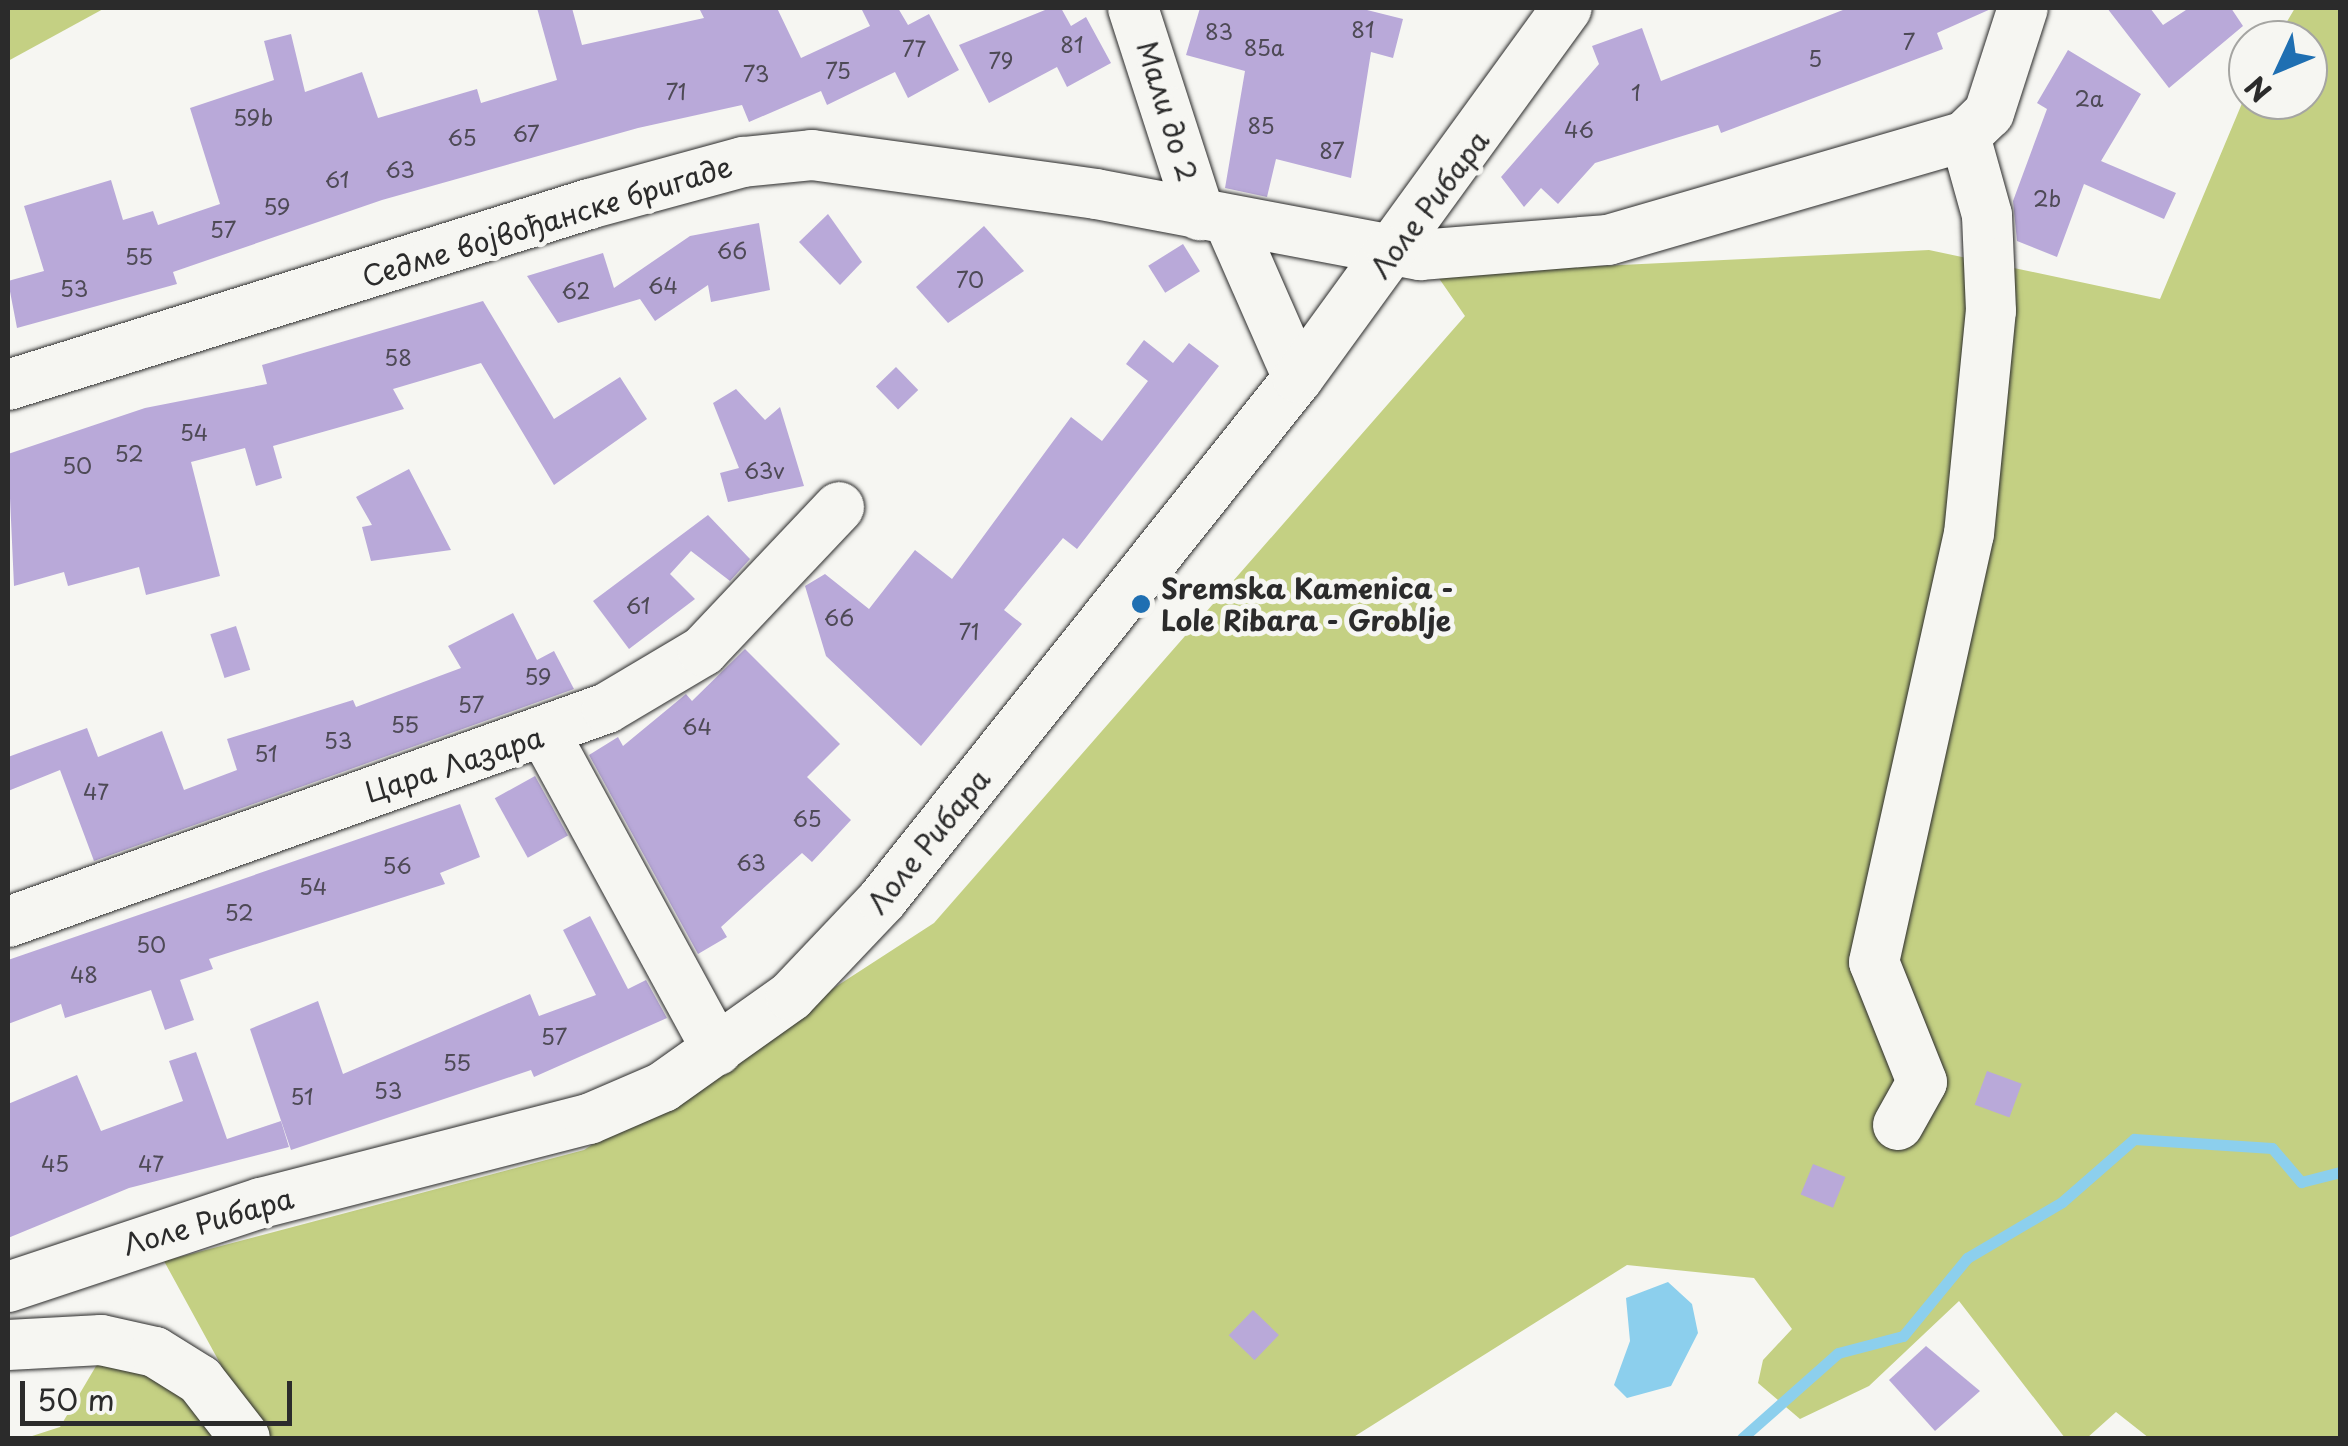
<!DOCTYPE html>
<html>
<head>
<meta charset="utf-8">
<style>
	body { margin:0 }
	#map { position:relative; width:2348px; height:1446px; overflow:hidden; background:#f6f6f2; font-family:"Playpen Sans",sans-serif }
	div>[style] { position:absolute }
	.green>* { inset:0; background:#c4d083 }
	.water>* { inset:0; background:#8ccfed }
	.stream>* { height:11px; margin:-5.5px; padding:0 5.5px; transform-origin:5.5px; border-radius:5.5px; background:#8ccfed }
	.building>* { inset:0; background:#b9a9d9; transform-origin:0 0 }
	.roads { filter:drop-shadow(0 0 2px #2b2b2b) drop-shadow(0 0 2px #2b2b2b) }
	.minor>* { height:50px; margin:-25px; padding:0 25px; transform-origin:25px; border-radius:25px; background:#f6f6f2 }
	.dots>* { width:28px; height:28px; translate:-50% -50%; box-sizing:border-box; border:5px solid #f6f6f2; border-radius:50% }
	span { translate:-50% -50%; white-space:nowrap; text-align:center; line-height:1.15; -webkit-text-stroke:10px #f6f6f2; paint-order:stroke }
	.number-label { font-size:22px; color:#4e4a56 }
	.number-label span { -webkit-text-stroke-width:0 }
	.street-label { font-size:28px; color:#2b2b2b }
	.poi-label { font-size:28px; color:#2b2b2b; font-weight:700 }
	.left { translate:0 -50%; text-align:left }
	.frame { position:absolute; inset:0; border:10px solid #2b2b2b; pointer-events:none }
	.north { position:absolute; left:2228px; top:20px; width:100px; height:100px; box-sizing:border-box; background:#f6f6f2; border:2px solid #a5a5a2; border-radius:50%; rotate:226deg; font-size:28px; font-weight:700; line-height:40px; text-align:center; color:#2b2b2b }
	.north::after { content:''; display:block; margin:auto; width:35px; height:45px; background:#1f6fb2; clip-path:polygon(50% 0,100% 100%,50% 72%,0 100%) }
	.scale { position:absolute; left:20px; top:1381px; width:272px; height:45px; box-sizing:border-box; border:5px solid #2b2b2b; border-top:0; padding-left:12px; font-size:30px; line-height:35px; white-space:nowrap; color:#2b2b2b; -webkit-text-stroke:8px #f6f6f2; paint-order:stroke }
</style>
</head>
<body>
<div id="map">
	<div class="green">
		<div style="clip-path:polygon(8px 8px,105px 8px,8px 61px)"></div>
		<div style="clip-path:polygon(2295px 8px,2340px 8px,2340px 1438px,2149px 1438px,2116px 1412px,2087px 1438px,2065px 1438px,1959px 1301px,1869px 1386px,1800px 1419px,1758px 1383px,1763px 1360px,1792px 1329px,1754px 1278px,1627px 1265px,1352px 1438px,261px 1438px,164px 1261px,584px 1150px,934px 923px,1465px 316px,1436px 274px,1929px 250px,2160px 299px,2248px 89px,2248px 100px,2308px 100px,2308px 40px,2276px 40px)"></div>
		<div style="clip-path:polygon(99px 1361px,165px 1373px,224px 1438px,26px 1438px,60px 1427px)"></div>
	</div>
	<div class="water">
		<div style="clip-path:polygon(1668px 1282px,1692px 1304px,1698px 1333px,1671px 1386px,1627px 1398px,1614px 1385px,1630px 1341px,1626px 1298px)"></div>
	</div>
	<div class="stream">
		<div style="left:1742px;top:1438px;width:128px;rotate:-41.5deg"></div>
		<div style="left:1838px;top:1353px;width:67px;rotate:-14.7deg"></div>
		<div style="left:1903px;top:1336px;width:101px;rotate:-50.6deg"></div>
		<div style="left:1967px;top:1258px;width:110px;rotate:-30.5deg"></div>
		<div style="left:2062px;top:1202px;width:96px;rotate:-41.2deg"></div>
		<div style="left:2134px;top:1139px;width:138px;rotate:3.7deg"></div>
		<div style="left:2272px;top:1148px;width:45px;rotate:49.5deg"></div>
		<div style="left:2301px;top:1182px;width:40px;rotate:-14.4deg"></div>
	</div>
	<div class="building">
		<div style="clip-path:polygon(537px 8px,572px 8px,582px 45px,704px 18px,699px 8px,777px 8px,801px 58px,870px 26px,861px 8px,898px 8px,908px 25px,929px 14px,959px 70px,908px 98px,895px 72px,827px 105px,821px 91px,749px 122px,742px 105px,638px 128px,382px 200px,173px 272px,177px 284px,17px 328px,8px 281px,44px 271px,24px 206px,111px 180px,123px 220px,153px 211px,158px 225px,220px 204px,190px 108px,274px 80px,264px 41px,291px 34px,305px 92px,362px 72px,378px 118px,477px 89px,481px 103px,557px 80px)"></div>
		<div style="clip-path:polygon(1050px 8px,1061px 8px,1071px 26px,1086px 17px,1111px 63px,1067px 87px,1057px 67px,989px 103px,959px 45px)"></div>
		<div style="clip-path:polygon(1200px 8px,1359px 8px,1403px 19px,1393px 58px,1371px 52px,1351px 178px,1276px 159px,1267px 197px,1225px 188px,1245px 71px,1186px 55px)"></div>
		<div style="clip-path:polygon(1848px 8px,1993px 8px,1937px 33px,1943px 49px,1721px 133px,1718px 125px,1595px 163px,1558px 204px,1541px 188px,1524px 207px,1501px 177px,1599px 64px,1592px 46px,1642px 28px,1661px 81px)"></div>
		<div style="clip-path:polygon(2107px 8px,2150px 8px,2163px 25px,2189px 8px,2231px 8px,2243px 26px,2169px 88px)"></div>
		<div style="clip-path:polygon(2068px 50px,2141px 94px,2101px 161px,2176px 193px,2164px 219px,2084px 184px,2057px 257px,2017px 241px,2013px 201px,2047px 109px,2037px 103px)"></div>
		<div style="clip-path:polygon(828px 214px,862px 262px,840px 285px,799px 242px)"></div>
		<div style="clip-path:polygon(759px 223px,770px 290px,711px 302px,708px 285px,655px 321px,640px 299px,558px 323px,527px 276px,603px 253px,614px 288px,690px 236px)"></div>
		<div style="clip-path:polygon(984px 226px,1024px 271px,948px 323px,916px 287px)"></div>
		<div style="left:1183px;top:244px;width:32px;height:41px;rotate:58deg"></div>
		<div style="clip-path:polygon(483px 301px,554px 419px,620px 377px,647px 419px,554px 485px,481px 363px,393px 389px,404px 409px,273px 446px,282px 478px,256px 486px,245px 448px,191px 462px,220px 576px,146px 595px,139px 567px,68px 586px,64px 572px,14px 586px,8px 454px,145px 408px,267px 384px,262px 365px)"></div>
		<div style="clip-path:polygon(1144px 340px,1173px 363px,1189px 343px,1219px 366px,1077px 549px,1063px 538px,1004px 610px,1022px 624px,921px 746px,826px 656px,805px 586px,825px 574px,869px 609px,915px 550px,952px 579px,1071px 417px,1102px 441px,1148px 381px,1126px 364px)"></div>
		<div style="left:896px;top:367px;width:32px;height:28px;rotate:46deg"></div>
		<div style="clip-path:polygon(736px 389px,765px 420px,780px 407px,804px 486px,728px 502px,720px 473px,739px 468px,713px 403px)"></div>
		<div style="clip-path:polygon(409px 469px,451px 550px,371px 561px,362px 527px,372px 525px,356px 497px)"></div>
		<div style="clip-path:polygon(708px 515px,750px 559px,730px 581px,691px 551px,670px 574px,695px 599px,629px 649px,593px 601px)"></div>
		<div style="clip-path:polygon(513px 613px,537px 660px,554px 651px,574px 689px,94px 861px,60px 770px,8px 791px,8px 757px,87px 728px,98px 757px,162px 731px,184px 790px,237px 770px,227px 739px,353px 700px,356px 707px,461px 668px,448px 646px)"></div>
		<div style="left:236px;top:626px;width:46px;height:27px;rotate:72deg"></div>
		<div style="clip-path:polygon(745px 649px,840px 744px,807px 777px,851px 820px,812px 862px,802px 853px,721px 927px,727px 937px,698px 954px,589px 755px,618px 737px,623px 746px,686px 694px,692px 701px)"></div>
		<div style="left:535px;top:776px;width:68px;height:46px;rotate:61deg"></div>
		<div style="clip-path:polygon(460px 804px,480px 857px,440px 873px,445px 884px,209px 959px,213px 969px,180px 980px,194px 1020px,165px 1030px,151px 990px,65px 1018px,61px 1004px,8px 1024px,8px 960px)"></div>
		<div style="clip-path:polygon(590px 916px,628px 989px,646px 980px,667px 1018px,534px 1077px,531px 1070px,291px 1150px,250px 1029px,318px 1001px,343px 1074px,530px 994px,539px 1016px,596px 995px,563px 930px)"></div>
		<div style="clip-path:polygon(196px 1052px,227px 1139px,281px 1121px,289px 1147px,129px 1188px,8px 1238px,8px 1104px,77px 1075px,101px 1131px,183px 1101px,169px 1061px)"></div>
		<div style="left:1987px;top:1071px;width:37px;height:36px;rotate:20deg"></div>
		<div style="left:1813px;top:1164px;width:35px;height:33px;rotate:22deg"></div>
		<div style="left:1253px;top:1310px;width:36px;height:35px;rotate:44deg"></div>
		<div style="clip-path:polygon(1926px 1346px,1980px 1391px,1935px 1431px,1889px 1380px)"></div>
	</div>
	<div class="roads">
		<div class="minor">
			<div style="left:1133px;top:8px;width:218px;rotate:72.1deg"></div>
			<div style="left:1229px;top:221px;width:171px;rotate:66.3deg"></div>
			<div style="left:8px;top:385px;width:609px;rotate:-17.3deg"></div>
			<div style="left:589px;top:204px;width:160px;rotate:-15.3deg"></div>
			<div style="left:743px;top:162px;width:69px;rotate:-5.8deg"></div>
			<div style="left:812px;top:155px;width:287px;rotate:7.8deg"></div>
			<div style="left:1096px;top:194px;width:330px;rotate:10.7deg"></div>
			<div style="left:1420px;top:255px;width:189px;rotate:-4.6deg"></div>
			<div style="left:1608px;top:240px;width:372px;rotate:-16.2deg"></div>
			<div style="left:1965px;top:136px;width:33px;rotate:-44deg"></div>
			<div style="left:1989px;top:113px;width:110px;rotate:-72.1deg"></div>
			<div style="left:546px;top:736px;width:358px;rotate:61.4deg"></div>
			<div style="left:8px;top:922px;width:636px;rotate:-19.66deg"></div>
			<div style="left:607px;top:708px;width:112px;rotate:-30.7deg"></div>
			<div style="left:703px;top:651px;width:198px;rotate:-46.6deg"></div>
			<div style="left:1898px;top:1125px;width:49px;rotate:-60.8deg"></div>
			<div style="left:1922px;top:1082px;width:129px;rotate:-111.8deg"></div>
			<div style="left:1874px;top:962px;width:438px;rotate:-77.5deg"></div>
			<div style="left:1969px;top:534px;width:224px;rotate:-84.4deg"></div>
			<div style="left:1991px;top:311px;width:96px;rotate:-92.4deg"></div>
			<div style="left:1987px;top:215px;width:82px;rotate:-105.6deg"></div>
			<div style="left:8px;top:1287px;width:267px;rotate:-18.4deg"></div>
			<div style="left:261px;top:1203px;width:339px;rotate:-14.4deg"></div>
			<div style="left:589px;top:1119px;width:81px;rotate:-23.4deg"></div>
			<div style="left:663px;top:1087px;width:157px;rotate:-35.4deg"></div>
			<div style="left:791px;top:996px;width:132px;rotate:-46.5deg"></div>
			<div style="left:882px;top:900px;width:667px;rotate:-51.45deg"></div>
			<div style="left:1298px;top:378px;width:457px;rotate:-54deg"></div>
			<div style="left:8px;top:1345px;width:93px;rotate:-3.1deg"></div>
			<div style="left:101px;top:1340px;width:55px;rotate:12.5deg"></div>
			<div style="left:155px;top:1352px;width:53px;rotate:31.9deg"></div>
			<div style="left:200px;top:1380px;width:73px;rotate:52.2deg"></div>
		</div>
	</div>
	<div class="dots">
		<div style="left:1141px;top:604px;background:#1f6fb2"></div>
	</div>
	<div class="number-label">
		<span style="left:1363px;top:29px">81</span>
		<span style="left:1219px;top:31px">83</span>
		<span style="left:1909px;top:41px">7</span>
		<span style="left:1072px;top:44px">81</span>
		<span style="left:1264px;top:47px">85a</span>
		<span style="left:914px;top:48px">77</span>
		<span style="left:1815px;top:58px">5</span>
		<span style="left:1001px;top:60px">79</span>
		<span style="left:838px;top:70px">75</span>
		<span style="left:756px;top:73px">73</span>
		<span style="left:676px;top:91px">71</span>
		<span style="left:1636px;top:92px">1</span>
		<span style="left:2089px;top:98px">2a</span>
		<span style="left:253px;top:117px">59b</span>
		<span style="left:1261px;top:125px">85</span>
		<span style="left:1579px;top:129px">46</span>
		<span style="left:526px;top:133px">67</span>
		<span style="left:462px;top:137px">65</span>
		<span style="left:1332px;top:150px">87</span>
		<span style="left:400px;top:169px">63</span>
		<span style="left:337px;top:179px">61</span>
		<span style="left:2047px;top:198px">2b</span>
		<span style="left:277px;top:206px">59</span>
		<span style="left:223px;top:229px">57</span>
		<span style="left:732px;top:250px">66</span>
		<span style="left:139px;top:256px">55</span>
		<span style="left:970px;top:279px">70</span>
		<span style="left:663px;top:285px">64</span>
		<span style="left:74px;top:288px">53</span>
		<span style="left:576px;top:290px">62</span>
		<span style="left:398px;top:357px">58</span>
		<span style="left:194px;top:432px">54</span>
		<span style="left:129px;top:453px">52</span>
		<span style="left:77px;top:465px">50</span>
		<span style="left:764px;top:470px">63v</span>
		<span style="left:638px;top:605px">61</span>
		<span style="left:839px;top:617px">66</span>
		<span style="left:969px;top:631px">71</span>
		<span style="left:538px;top:676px">59</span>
		<span style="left:471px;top:704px">57</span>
		<span style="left:405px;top:724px">55</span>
		<span style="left:697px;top:726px">64</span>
		<span style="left:338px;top:740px">53</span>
		<span style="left:266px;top:753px">51</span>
		<span style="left:96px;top:791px">47</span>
		<span style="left:807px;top:818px">65</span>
		<span style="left:751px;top:862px">63</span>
		<span style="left:397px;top:865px">56</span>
		<span style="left:313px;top:886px">54</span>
		<span style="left:239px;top:912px">52</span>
		<span style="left:151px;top:944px">50</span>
		<span style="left:84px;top:974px">48</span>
		<span style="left:554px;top:1036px">57</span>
		<span style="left:457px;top:1062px">55</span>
		<span style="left:388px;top:1090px">53</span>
		<span style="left:302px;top:1096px">51</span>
		<span style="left:55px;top:1163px">45</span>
		<span style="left:151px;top:1163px">47</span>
	</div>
	<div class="street-label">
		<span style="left:1168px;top:111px;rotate:73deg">Мали до 2</span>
		<span style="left:1429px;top:204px;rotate:-53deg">Лоле Рибара</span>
		<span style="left:547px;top:221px;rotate:-17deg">Седме војвођанске бригаде</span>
		<span style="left:454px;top:764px;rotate:-18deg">Цара Лазара</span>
		<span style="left:928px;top:841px;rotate:-51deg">Лоле Рибара</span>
		<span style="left:208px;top:1221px;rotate:-16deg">Лоле Рибара</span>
	</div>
	<div class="poi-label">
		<span class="left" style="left:1161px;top:604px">Sremska Kamenica -<br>Lole Ribara - Groblje</span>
	</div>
	<div class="frame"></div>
	<div class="north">N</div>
	<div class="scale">50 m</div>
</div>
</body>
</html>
